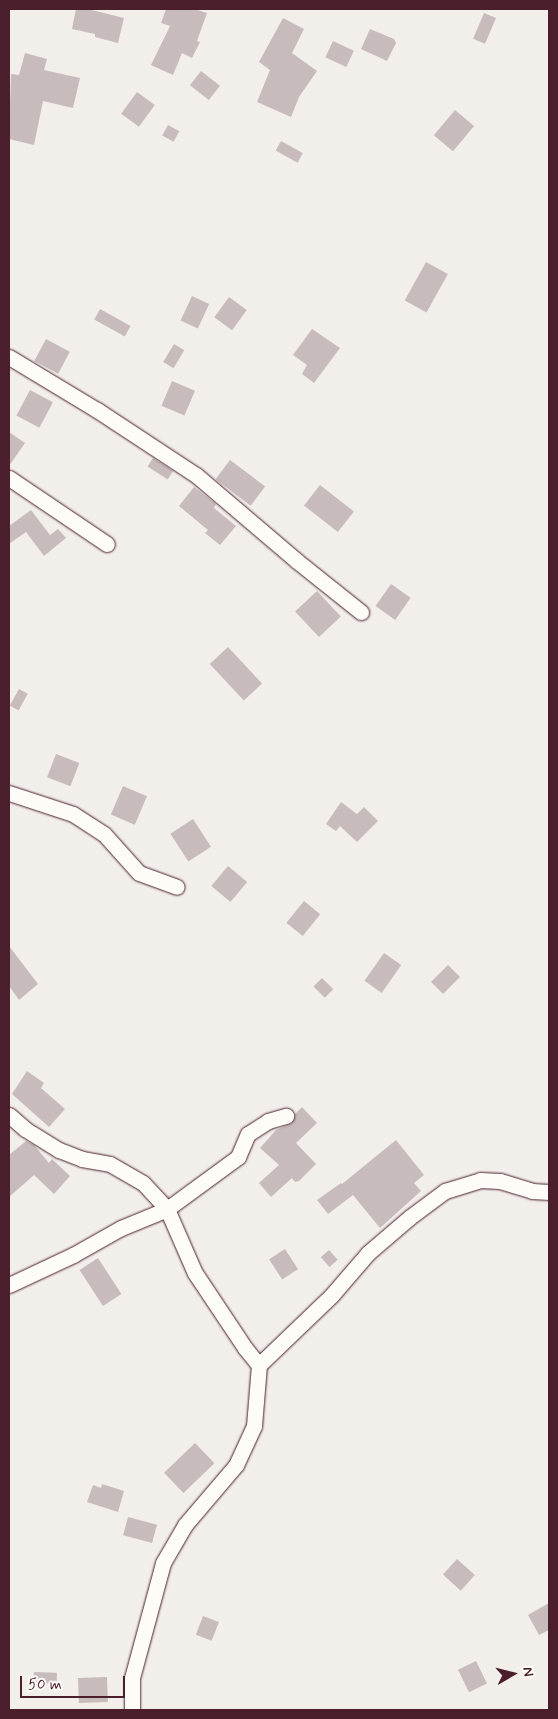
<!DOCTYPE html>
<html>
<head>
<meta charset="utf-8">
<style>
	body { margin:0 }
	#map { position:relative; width:558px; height:1719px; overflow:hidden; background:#f2efeb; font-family:Mynerve,sans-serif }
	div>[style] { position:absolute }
	.building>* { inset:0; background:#c8bbbb; transform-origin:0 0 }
	.roads { filter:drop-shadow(0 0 1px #4a1f2b) drop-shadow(0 0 1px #4a1f2b) }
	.street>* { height:15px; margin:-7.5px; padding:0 7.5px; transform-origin:7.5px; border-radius:7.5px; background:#fdfcf7 }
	span { translate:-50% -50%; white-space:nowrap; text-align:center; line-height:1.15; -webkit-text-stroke:4px #fdfcf7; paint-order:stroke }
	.frame { position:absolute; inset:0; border:10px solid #4a1f2b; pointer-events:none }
	.north { position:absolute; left:488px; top:1649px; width:50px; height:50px; -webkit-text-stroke:4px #fdfcf7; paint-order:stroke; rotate:82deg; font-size:14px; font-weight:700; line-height:20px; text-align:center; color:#4a1f2b }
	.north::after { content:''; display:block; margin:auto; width:18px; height:22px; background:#4a1f2b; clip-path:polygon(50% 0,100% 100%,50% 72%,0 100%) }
	.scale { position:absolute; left:20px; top:1676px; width:105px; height:22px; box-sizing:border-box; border:2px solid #4a1f2b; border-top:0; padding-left:6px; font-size:15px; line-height:18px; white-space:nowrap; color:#4a1f2b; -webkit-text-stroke:4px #fdfcf7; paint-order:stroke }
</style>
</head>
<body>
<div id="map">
	<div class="building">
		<div style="clip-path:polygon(76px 9px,88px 9px,124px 18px,118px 43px,95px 37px,95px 34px,72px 29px)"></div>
		<div style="clip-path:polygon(166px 9px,194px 9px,207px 13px,197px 41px,200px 42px,192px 58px,182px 53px,173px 75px,151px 65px,170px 26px,161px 23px)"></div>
		<div style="left:484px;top:13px;width:13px;height:28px;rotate:23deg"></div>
		<div style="clip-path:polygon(283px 18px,304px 29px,292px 53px,317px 71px,299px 97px,291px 117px,257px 102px,270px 70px,259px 62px)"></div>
		<div style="clip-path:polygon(370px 29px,394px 39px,396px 43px,387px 61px,361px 49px)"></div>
		<div style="left:333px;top:41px;width:23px;height:18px;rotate:25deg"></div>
		<div style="clip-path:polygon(25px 53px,47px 59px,44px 70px,80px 78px,73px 108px,43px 101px,34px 145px,9px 139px,11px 74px,19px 75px)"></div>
		<div style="left:201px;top:71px;width:24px;height:18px;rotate:38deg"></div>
		<div style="left:137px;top:92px;width:22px;height:27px;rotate:36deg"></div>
		<div style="left:455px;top:110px;width:25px;height:33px;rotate:40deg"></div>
		<div style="left:168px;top:125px;width:13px;height:12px;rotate:29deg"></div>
		<div style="left:281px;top:141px;width:25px;height:11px;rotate:29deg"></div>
		<div style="left:426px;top:262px;width:25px;height:44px;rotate:29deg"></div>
		<div style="left:192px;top:296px;width:19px;height:27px;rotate:25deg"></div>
		<div style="left:229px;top:297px;width:22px;height:25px;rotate:36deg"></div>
		<div style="left:100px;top:309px;width:35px;height:12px;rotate:29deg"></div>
		<div style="clip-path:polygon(312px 329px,340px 348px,314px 383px,302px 374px,307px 365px,293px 355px)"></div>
		<div style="left:46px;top:339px;width:27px;height:25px;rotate:28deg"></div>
		<div style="left:174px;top:344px;width:12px;height:21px;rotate:31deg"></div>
		<div style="left:172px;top:381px;width:25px;height:27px;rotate:23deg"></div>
		<div style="left:30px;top:390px;width:26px;height:29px;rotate:28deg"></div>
		<div style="clip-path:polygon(9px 432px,25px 443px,9px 466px)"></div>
		<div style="left:153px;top:458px;width:24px;height:10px;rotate:33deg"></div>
		<div style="left:230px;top:460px;width:44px;height:24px;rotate:37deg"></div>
		<div style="left:320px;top:485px;width:43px;height:26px;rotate:38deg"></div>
		<div style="clip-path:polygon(194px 487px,216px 504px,214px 508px,236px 526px,220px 545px,205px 533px,208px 530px,179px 506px)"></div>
		<div style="clip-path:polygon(31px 510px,50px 535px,58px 529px,66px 538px,44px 556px,26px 532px,9px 544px,9px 526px)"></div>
		<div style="left:391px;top:584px;width:24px;height:27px;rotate:35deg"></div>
		<div style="left:317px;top:591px;width:35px;height:30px;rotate:47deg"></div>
		<div style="left:228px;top:647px;width:50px;height:25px;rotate:47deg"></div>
		<div style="left:19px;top:689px;width:10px;height:19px;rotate:29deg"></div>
		<div style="left:56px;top:754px;width:25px;height:25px;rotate:21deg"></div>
		<div style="left:123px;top:786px;width:26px;height:31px;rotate:23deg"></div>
		<div style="clip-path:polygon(341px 802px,357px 814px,364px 807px,378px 821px,357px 842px,340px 826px,336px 831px,326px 824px)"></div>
		<div style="left:193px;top:819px;width:33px;height:27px;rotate:57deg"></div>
		<div style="left:228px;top:866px;width:25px;height:26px;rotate:40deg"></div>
		<div style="left:304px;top:901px;width:21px;height:28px;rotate:39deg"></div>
		<div style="clip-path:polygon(9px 946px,38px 984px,19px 1000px,9px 986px)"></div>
		<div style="left:384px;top:953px;width:21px;height:34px;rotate:35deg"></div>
		<div style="left:448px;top:965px;width:17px;height:24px;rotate:45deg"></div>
		<div style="left:322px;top:978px;width:16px;height:12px;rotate:45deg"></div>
		<div style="clip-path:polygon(27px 1071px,44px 1083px,41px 1088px,65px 1109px,49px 1127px,12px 1094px)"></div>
		<div style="clip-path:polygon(302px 1107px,317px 1123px,296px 1143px,316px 1164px,299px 1181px,295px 1182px,292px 1178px,271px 1197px,259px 1183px,279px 1165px,260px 1148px,276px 1130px,292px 1123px,295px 1114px)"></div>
		<div style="clip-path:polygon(396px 1140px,424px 1175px,414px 1183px,421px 1191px,380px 1228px,353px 1195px,328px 1214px,317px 1200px,341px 1183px,342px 1184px)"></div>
		<div style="clip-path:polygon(26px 1141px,34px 1145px,49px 1163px,52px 1159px,70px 1176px,54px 1194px,34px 1175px,9px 1197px,9px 1155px)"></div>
		<div style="left:285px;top:1249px;width:24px;height:19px;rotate:57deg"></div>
		<div style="left:329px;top:1250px;width:13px;height:11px;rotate:48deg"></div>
		<div style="left:98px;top:1258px;width:43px;height:22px;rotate:57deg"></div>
		<div style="left:195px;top:1443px;width:28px;height:43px;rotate:46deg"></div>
		<div style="clip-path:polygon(102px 1484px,124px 1491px,118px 1512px,87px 1502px,93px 1485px,101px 1488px)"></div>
		<div style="left:128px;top:1517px;width:30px;height:19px;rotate:15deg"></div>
		<div style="left:457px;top:1559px;width:24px;height:21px;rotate:42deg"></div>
		<div style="clip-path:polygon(549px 1603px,549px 1630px,539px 1635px,528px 1615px)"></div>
		<div style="left:203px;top:1616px;width:17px;height:20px;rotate:21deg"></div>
		<div style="left:476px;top:1661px;width:25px;height:20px;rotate:64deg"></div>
		<div style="left:34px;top:1672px;width:23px;height:11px;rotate:2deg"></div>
		<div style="left:107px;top:1677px;width:25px;height:29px;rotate:88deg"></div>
	</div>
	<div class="roads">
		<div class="street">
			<div style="left:9px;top:357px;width:103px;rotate:31.1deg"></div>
			<div style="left:97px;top:410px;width:118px;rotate:33.3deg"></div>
			<div style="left:196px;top:475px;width:133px;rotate:40.4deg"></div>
			<div style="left:297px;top:561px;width:82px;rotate:38.6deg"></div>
			<div style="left:9px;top:478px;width:118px;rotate:34deg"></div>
			<div style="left:9px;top:793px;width:67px;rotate:18.2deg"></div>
			<div style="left:73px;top:814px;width:37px;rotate:33deg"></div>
			<div style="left:104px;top:834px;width:52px;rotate:48.1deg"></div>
			<div style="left:139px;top:873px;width:40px;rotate:20.2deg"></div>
			<div style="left:9px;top:1115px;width:21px;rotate:41deg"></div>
			<div style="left:25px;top:1129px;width:40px;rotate:32deg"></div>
			<div style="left:59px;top:1150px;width:25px;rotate:21deg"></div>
			<div style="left:82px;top:1159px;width:28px;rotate:10deg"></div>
			<div style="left:110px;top:1164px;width:38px;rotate:30deg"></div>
			<div style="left:143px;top:1183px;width:35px;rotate:47deg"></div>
			<div style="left:167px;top:1209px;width:70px;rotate:66.4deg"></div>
			<div style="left:195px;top:1273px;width:90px;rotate:56.3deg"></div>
			<div style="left:245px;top:1348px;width:22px;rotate:51deg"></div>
			<div style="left:259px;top:1365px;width:61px;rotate:94.7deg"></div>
			<div style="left:254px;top:1426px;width:43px;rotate:114.8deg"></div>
			<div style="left:236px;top:1465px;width:79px;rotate:130.4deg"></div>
			<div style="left:185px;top:1525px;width:44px;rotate:120.1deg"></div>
			<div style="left:163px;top:1563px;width:119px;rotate:105.1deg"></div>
			<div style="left:132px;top:1678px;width:32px;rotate:90deg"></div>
			<div style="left:9px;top:1285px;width:71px;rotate:-25.1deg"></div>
			<div style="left:73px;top:1255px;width:55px;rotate:-29.4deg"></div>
			<div style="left:121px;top:1228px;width:50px;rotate:-22.4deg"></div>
			<div style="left:167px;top:1209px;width:88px;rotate:-36.2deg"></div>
			<div style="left:238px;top:1157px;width:25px;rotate:-67deg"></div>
			<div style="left:248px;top:1134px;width:24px;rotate:-33deg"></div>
			<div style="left:268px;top:1121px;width:19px;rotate:-16deg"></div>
			<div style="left:259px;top:1365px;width:100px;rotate:-43.8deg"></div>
			<div style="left:331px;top:1296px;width:57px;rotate:-49.3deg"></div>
			<div style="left:368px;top:1253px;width:55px;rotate:-40.6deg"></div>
			<div style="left:410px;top:1217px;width:44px;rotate:-36.6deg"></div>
			<div style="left:445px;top:1191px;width:37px;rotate:-17deg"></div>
			<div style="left:480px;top:1180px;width:20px;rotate:3deg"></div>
			<div style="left:500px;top:1181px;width:34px;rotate:17deg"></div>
			<div style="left:532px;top:1191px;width:17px;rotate:3deg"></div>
		</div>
	</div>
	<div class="frame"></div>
	<div class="north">N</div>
	<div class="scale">50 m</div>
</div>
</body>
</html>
